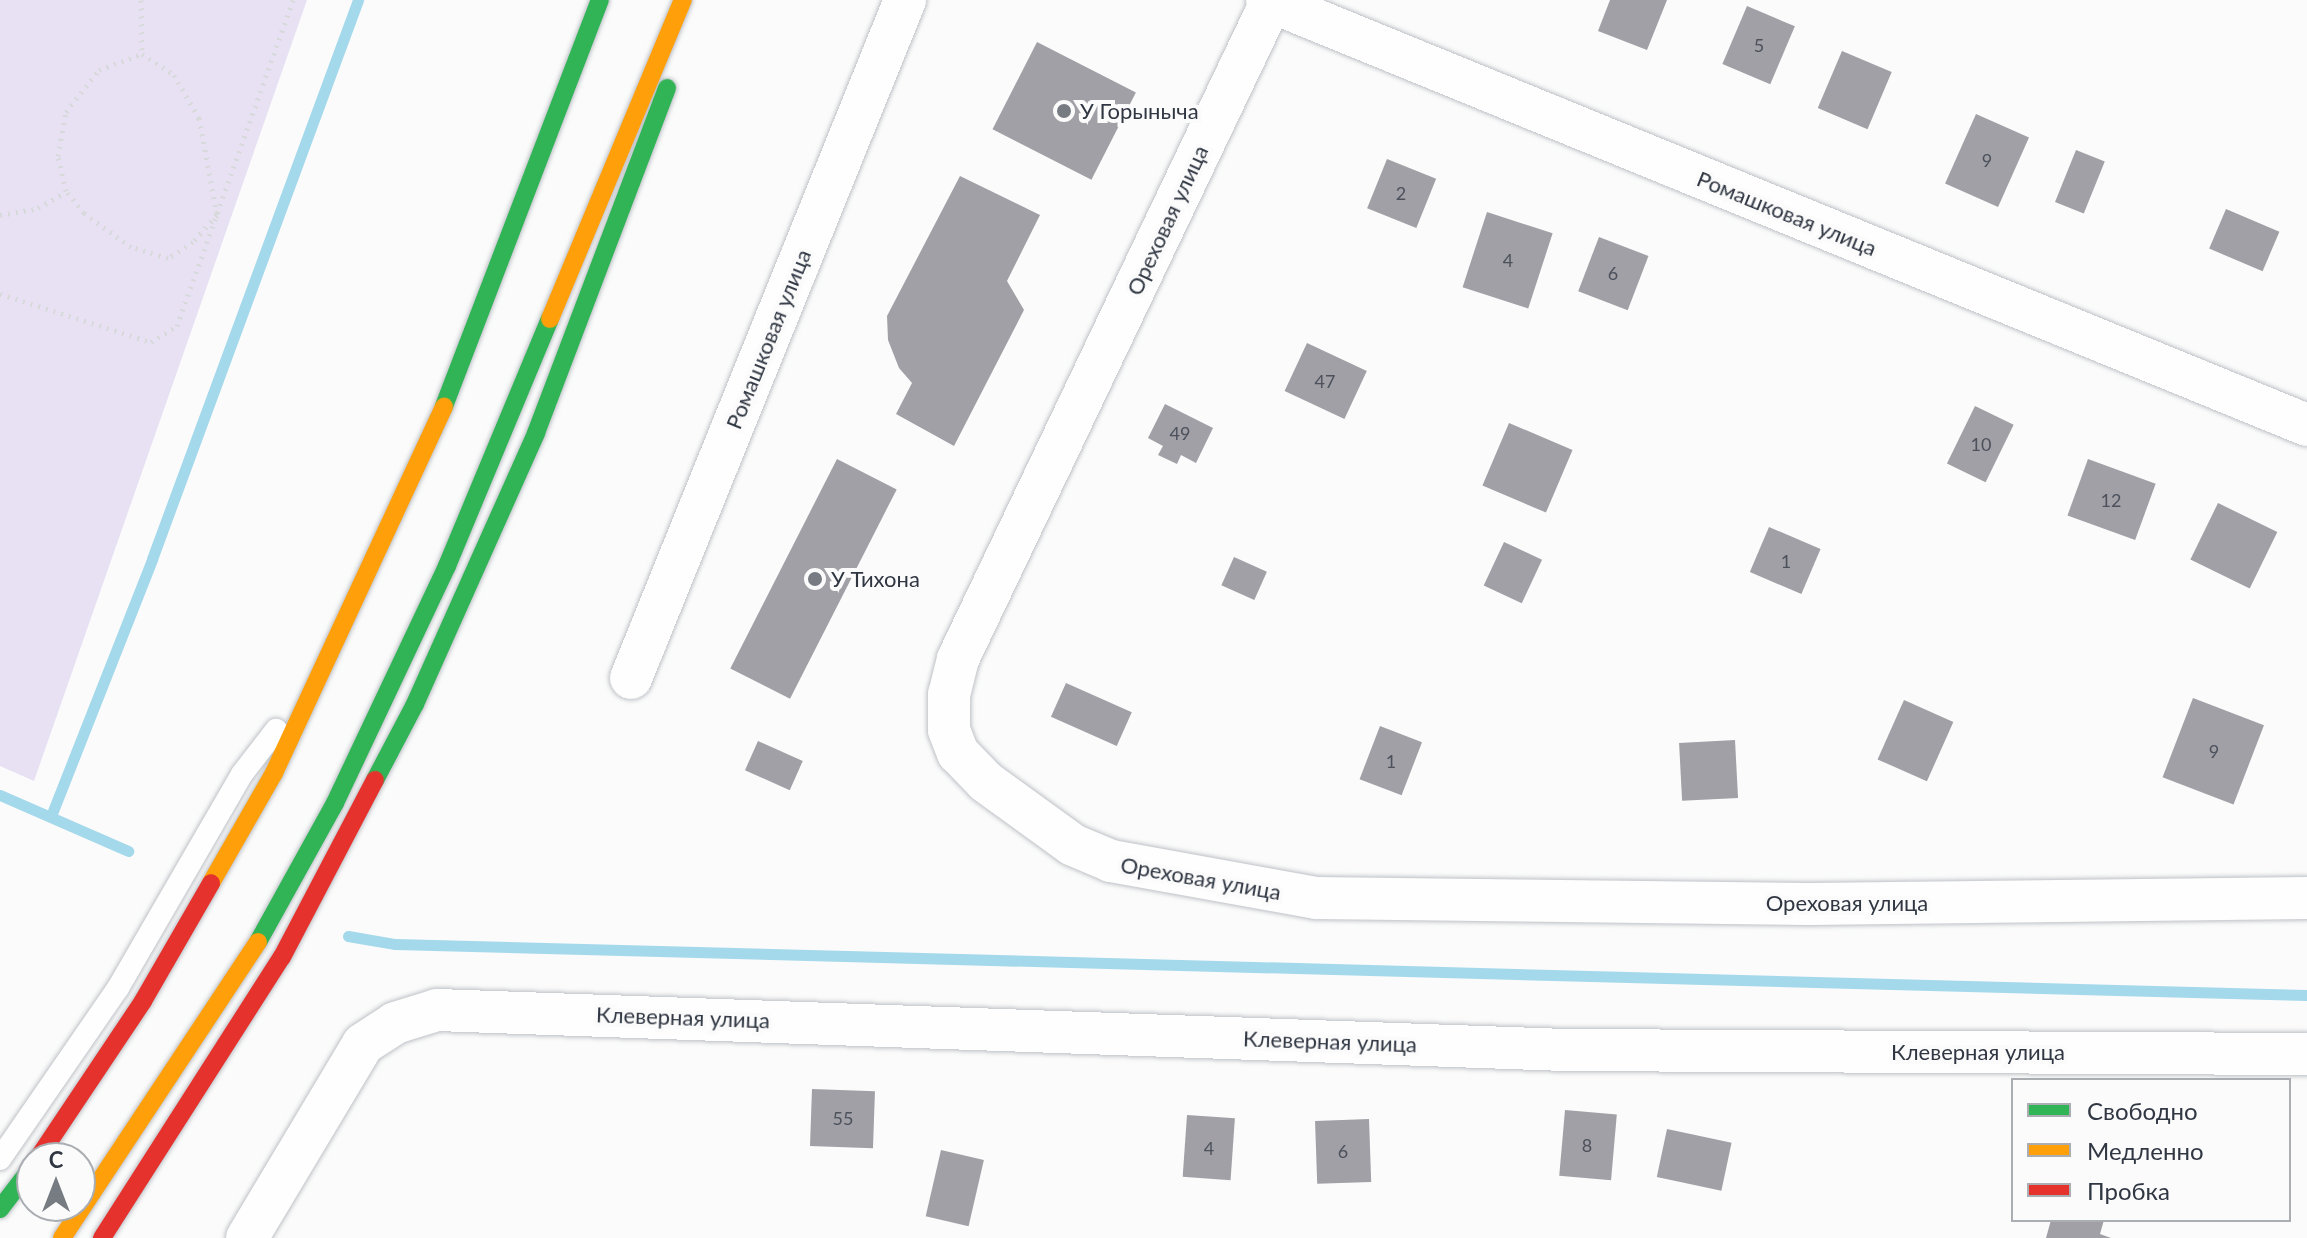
<!DOCTYPE html>
<html>
<head>
<meta charset="utf-8">
<style>
	body { margin:0 }
	#map { position:relative; width:2307px; height:1238px; overflow:hidden; background:#fbfbfb; font-family:Lato,sans-serif }
	div>[style] { position:absolute }
	.green>* { inset:0; background:#e8e1f4 }
	.stream>* { height:11px; margin:-5.5px; padding:0 5.5px; transform-origin:5.5px; border-radius:5.5px; background:#a4d8eb }
	.building>* { inset:0; background:#a0a0a6; transform-origin:0 0 }
	.path>* { height:5px; margin-top:-2.5px; transform-origin:0; background:repeating-linear-gradient(90deg,#d8d9da 0 2px,transparent 0 8px) }
	.roads { filter:drop-shadow(0 0 2px #bec2c7) drop-shadow(0 0 2px #bec2c7) }
	.lane>* { height:22px; margin:-11px; padding:0 11px; transform-origin:11px; border-radius:11px; background:#fefefe }
	.street>* { height:42px; margin:-21px; padding:0 21px; transform-origin:21px; border-radius:21px; background:#fefefe }
	.fast>* { height:18px; margin:-9px; padding:0 9px; transform-origin:9px; border-radius:9px; background:#30b455 }
	.slow>* { height:18px; margin:-9px; padding:0 9px; transform-origin:9px; border-radius:9px; background:#ff9f0a }
	.jam>* { height:18px; margin:-9px; padding:0 9px; transform-origin:9px; border-radius:9px; background:#e5322d }
	.dots>* { width:22px; height:22px; translate:-50% -50%; box-sizing:border-box; border:4px solid #fbfbfb; border-radius:50% }
	span { translate:-50% -50%; white-space:nowrap; text-align:center; line-height:1.15; -webkit-text-stroke:8px #fbfbfb; paint-order:stroke }
	.number-label { font-size:18px; color:#4c515c }
	.number-label span { -webkit-text-stroke-width:0 }
	.poi-label { font-size:22px; color:#303743 }
	.left { translate:0 -50%; text-align:left }
	.street-label { font-size:22px; color:#303743 }
	.legend { position:absolute; left:2011px; top:1078px; width:280px; height:144px; box-sizing:border-box; background:#fbfbfb; border:2px solid #aaadb1; margin:0; padding:10px 14px; list-style:none; font-size:24px; color:#303743 }
	.legend li { display:flex; align-items:center; gap:16px; height:40px }
	.legend b { width:40px; border:2px solid #aaadb1 }
	.north { position:absolute; left:16px; top:1142px; width:80px; height:80px; box-sizing:border-box; background:#fbfbfb; border:2px solid #aaadb1; border-radius:50%; rotate:0deg; font-size:22px; font-weight:700; line-height:32px; text-align:center; color:#303743 }
	.north::after { content:''; display:block; margin:auto; width:28px; height:36px; background:#777c83; clip-path:polygon(50% 0,100% 100%,50% 72%,0 100%) }
</style>
</head>
<body>
<div id="map">
	<div class="green">
		<div style="clip-path:polygon(0 0,307px 0,34px 781px,0 766px)"></div>
	</div>
	<div class="stream">
		<div style="left:0;top:795px;width:140px;rotate:23.6deg"></div>
		<div style="left:51px;top:816px;width:276px;rotate:-68.5deg"></div>
		<div style="left:152px;top:559px;width:596px;rotate:-69.77deg"></div>
		<div style="left:348px;top:936px;width:48px;rotate:9.7deg"></div>
		<div style="left:395px;top:944px;width:1913px;rotate:1.53deg"></div>
	</div>
	<div class="building">
		<div style="clip-path:polygon(1610px 0,1667px 0,1647px 50px,1598px 31px)"></div>
		<div style="left:1747px;top:6px;width:52px;height:63px;rotate:23deg"></div>
		<div style="left:1037px;top:42px;width:111px;height:98px;rotate:27deg"></div>
		<div style="left:1842px;top:51px;width:54px;height:62px;rotate:23deg"></div>
		<div style="left:1976px;top:114px;width:58px;height:76px;rotate:24deg"></div>
		<div style="left:2076px;top:150px;width:31px;height:56px;rotate:22deg"></div>
		<div style="left:1387px;top:159px;width:53px;height:53px;rotate:22deg"></div>
		<div style="clip-path:polygon(960px 176px,1040px 215px,1007px 281px,1024px 310px,954px 446px,896px 414px,912px 383px,899px 368px,888px 340px,887px 316px)"></div>
		<div style="left:2226px;top:209px;width:58px;height:43px;rotate:23deg"></div>
		<div style="left:1487px;top:212px;width:69px;height:79px;rotate:18deg"></div>
		<div style="left:1599px;top:237px;width:53px;height:58px;rotate:21deg"></div>
		<div style="left:1307px;top:343px;width:66px;height:53px;rotate:25deg"></div>
		<div style="clip-path:polygon(1165px 404px,1213px 428px,1196px 463px,1181px 455px,1177px 464px,1158px 455px,1163px 446px,1148px 438px)"></div>
		<div style="left:1975px;top:406px;width:43px;height:64px;rotate:26deg"></div>
		<div style="left:1509px;top:423px;width:69px;height:68px;rotate:23deg"></div>
		<div style="left:837px;top:459px;width:67px;height:235px;rotate:27deg"></div>
		<div style="left:2088px;top:459px;width:72px;height:60px;rotate:20deg"></div>
		<div style="left:2218px;top:503px;width:66px;height:63px;rotate:26deg"></div>
		<div style="left:1769px;top:527px;width:56px;height:49px;rotate:23deg"></div>
		<div style="left:1504px;top:542px;width:42px;height:48px;rotate:25deg"></div>
		<div style="left:1234px;top:557px;width:36px;height:31px;rotate:24deg"></div>
		<div style="left:1066px;top:683px;width:72px;height:37px;rotate:24deg"></div>
		<div style="left:2193px;top:698px;width:76px;height:85px;rotate:21deg"></div>
		<div style="left:1904px;top:700px;width:54px;height:65px;rotate:24deg"></div>
		<div style="left:1380px;top:726px;width:45px;height:57px;rotate:21deg"></div>
		<div style="left:1735px;top:740px;width:58px;height:56px;rotate:87deg"></div>
		<div style="left:758px;top:741px;width:49px;height:32px;rotate:24deg"></div>
		<div style="left:812px;top:1089px;width:63px;height:57px;rotate:2deg"></div>
		<div style="left:1565px;top:1110px;width:52px;height:66px;rotate:5deg"></div>
		<div style="left:1187px;top:1115px;width:48px;height:62px;rotate:4deg"></div>
		<div style="left:1369px;top:1119px;width:63px;height:54px;rotate:88deg"></div>
		<div style="left:1667px;top:1129px;width:66px;height:49px;rotate:12deg"></div>
		<div style="left:941px;top:1150px;width:44px;height:68px;rotate:13deg"></div>
		<div style="clip-path:polygon(2051px 1220px,2104px 1220px,2100px 1234px,2111px 1238px,2046px 1238px)"></div>
	</div>
	<div class="path">
		<div style="left:141px;top:0;width:54px;rotate:88.9deg"></div>
		<div style="left:142px;top:54px;width:38px;rotate:33deg"></div>
		<div style="left:174px;top:75px;width:50px;rotate:59.8deg"></div>
		<div style="left:199px;top:118px;width:99px;rotate:79.5deg"></div>
		<div style="left:217px;top:215px;width:36px;rotate:132deg"></div>
		<div style="left:193px;top:242px;width:30px;rotate:147deg"></div>
		<div style="left:168px;top:258px;width:39px;rotate:-163deg"></div>
		<div style="left:131px;top:247px;width:58px;rotate:-144.1deg"></div>
		<div style="left:84px;top:213px;width:28px;rotate:-129deg"></div>
		<div style="left:66px;top:191px;width:36px;rotate:-103deg"></div>
		<div style="left:58px;top:156px;width:45px;rotate:-79.7deg"></div>
		<div style="left:66px;top:112px;width:53px;rotate:-51.8deg"></div>
		<div style="left:99px;top:70px;width:46px;rotate:-20.4deg"></div>
		<div style="left:0;top:215px;width:39px;rotate:-10deg"></div>
		<div style="left:38px;top:208px;width:32px;rotate:-30deg"></div>
		<div style="left:0;top:294px;width:158px;rotate:17.6deg"></div>
		<div style="left:151px;top:342px;width:31px;rotate:-32deg"></div>
		<div style="left:177px;top:326px;width:346px;rotate:-70.4deg"></div>
	</div>
	<div class="roads">
		<div class="lane">
			<div style="left:0;top:1159px;width:208px;rotate:-55.4deg"></div>
			<div style="left:118px;top:988px;width:247px;rotate:-59.9deg"></div>
			<div style="left:242px;top:774px;width:56px;rotate:-52.3deg"></div>
		</div>
		<div class="street">
			<div style="left:1267px;top:0;width:1123px;rotate:22.23deg"></div>
			<div style="left:1272px;top:0;width:730px;rotate:115.48deg"></div>
			<div style="left:958px;top:659px;width:36px;rotate:104deg"></div>
			<div style="left:949px;top:694px;width:36px;rotate:90deg"></div>
			<div style="left:949px;top:730px;width:25px;rotate:69deg"></div>
			<div style="left:958px;top:753px;width:40px;rotate:46deg"></div>
			<div style="left:986px;top:782px;width:107px;rotate:35.9deg"></div>
			<div style="left:1073px;top:845px;width:41px;rotate:22.8deg"></div>
			<div style="left:1111px;top:861px;width:208px;rotate:10.2deg"></div>
			<div style="left:1316px;top:898px;width:495px;rotate:0.7deg"></div>
			<div style="left:1811px;top:904px;width:496px;rotate:-0.7deg"></div>
			<div style="left:631px;top:678px;width:731px;rotate:-67.99deg"></div>
			<div style="left:247px;top:1238px;width:226px;rotate:-59.1deg"></div>
			<div style="left:363px;top:1044px;width:38px;rotate:-33deg"></div>
			<div style="left:395px;top:1023px;width:44px;rotate:-17.2deg"></div>
			<div style="left:437px;top:1010px;width:1129px;rotate:2.03deg"></div>
			<div style="left:1565px;top:1050px;width:742px;rotate:0.31deg"></div>
		</div>
		<div class="fast">
			<div style="left:444px;top:406px;width:435px;rotate:-69deg"></div>
			<div style="left:375px;top:780px;width:86px;rotate:-62.2deg"></div>
			<div style="left:415px;top:704px;width:297px;rotate:-65.9deg"></div>
			<div style="left:536px;top:433px;width:369px;rotate:-69.2deg"></div>
			<div style="left:258px;top:942px;width:159px;rotate:-61deg"></div>
			<div style="left:335px;top:803px;width:262px;rotate:-64.7deg"></div>
			<div style="left:447px;top:566px;width:268px;rotate:-67.4deg"></div>
			<div style="left:0;top:1209px;width:53px;rotate:-52.7deg"></div>
		</div>
		<div class="slow">
			<div style="left:550px;top:319px;width:346px;rotate:-67.4deg"></div>
			<div style="left:211px;top:883px;width:127px;rotate:-60.2deg"></div>
			<div style="left:274px;top:773px;width:404px;rotate:-65.1deg"></div>
			<div style="left:62px;top:1238px;width:355px;rotate:-56.5deg"></div>
		</div>
		<div class="jam">
			<div style="left:38px;top:1158px;width:189px;rotate:-56.2deg"></div>
			<div style="left:143px;top:1001px;width:136px;rotate:-60deg"></div>
			<div style="left:102px;top:1238px;width:334px;rotate:-57.4deg"></div>
			<div style="left:282px;top:957px;width:200px;rotate:-62.3deg"></div>
		</div>
	</div>
	<div class="dots">
		<div style="left:1064px;top:111px;background:#777c83"></div>
		<div style="left:815px;top:579px;background:#777c83"></div>
	</div>
	<div class="number-label">
		<span style="left:1759px;top:45px">5</span>
		<span style="left:1987px;top:160px">9</span>
		<span style="left:1401px;top:193px">2</span>
		<span style="left:1508px;top:260px">4</span>
		<span style="left:1613px;top:273px">6</span>
		<span style="left:1325px;top:381px">47</span>
		<span style="left:1180px;top:433px">49</span>
		<span style="left:1981px;top:444px">10</span>
		<span style="left:2111px;top:500px">12</span>
		<span style="left:1786px;top:561px">1</span>
		<span style="left:2214px;top:751px">9</span>
		<span style="left:1391px;top:761px">1</span>
		<span style="left:843px;top:1118px">55</span>
		<span style="left:1587px;top:1145px">8</span>
		<span style="left:1209px;top:1148px">4</span>
		<span style="left:1343px;top:1151px">6</span>
	</div>
	<div class="poi-label">
		<span class="left" style="left:1080px;top:111px">У Горыныча</span>
		<span class="left" style="left:831px;top:579px">У Тихона</span>
	</div>
	<div class="street-label">
		<span style="left:1787px;top:213px;rotate:22deg">Ромашковая улица</span>
		<span style="left:1167px;top:220px;rotate:-65deg">Ореховая улица</span>
		<span style="left:768px;top:339px;rotate:-68deg">Ромашковая улица</span>
		<span style="left:1201px;top:878px;rotate:10deg">Ореховая улица</span>
		<span style="left:1847px;top:903px">Ореховая улица</span>
		<span style="left:683px;top:1017px;rotate:2deg">Клеверная улица</span>
		<span style="left:1330px;top:1041px;rotate:2deg">Клеверная улица</span>
		<span style="left:1978px;top:1052px">Клеверная улица</span>
	</div>
	<ul class="legend">
	<li><b style="height:10px;background:#30b455"></b>Свободно</li>
	<li><b style="height:10px;background:#ff9f0a"></b>Медленно</li>
	<li><b style="height:10px;background:#e5322d"></b>Пробка</li>
	</ul>
	<div class="north">С</div>
</div>
</body>
</html>
